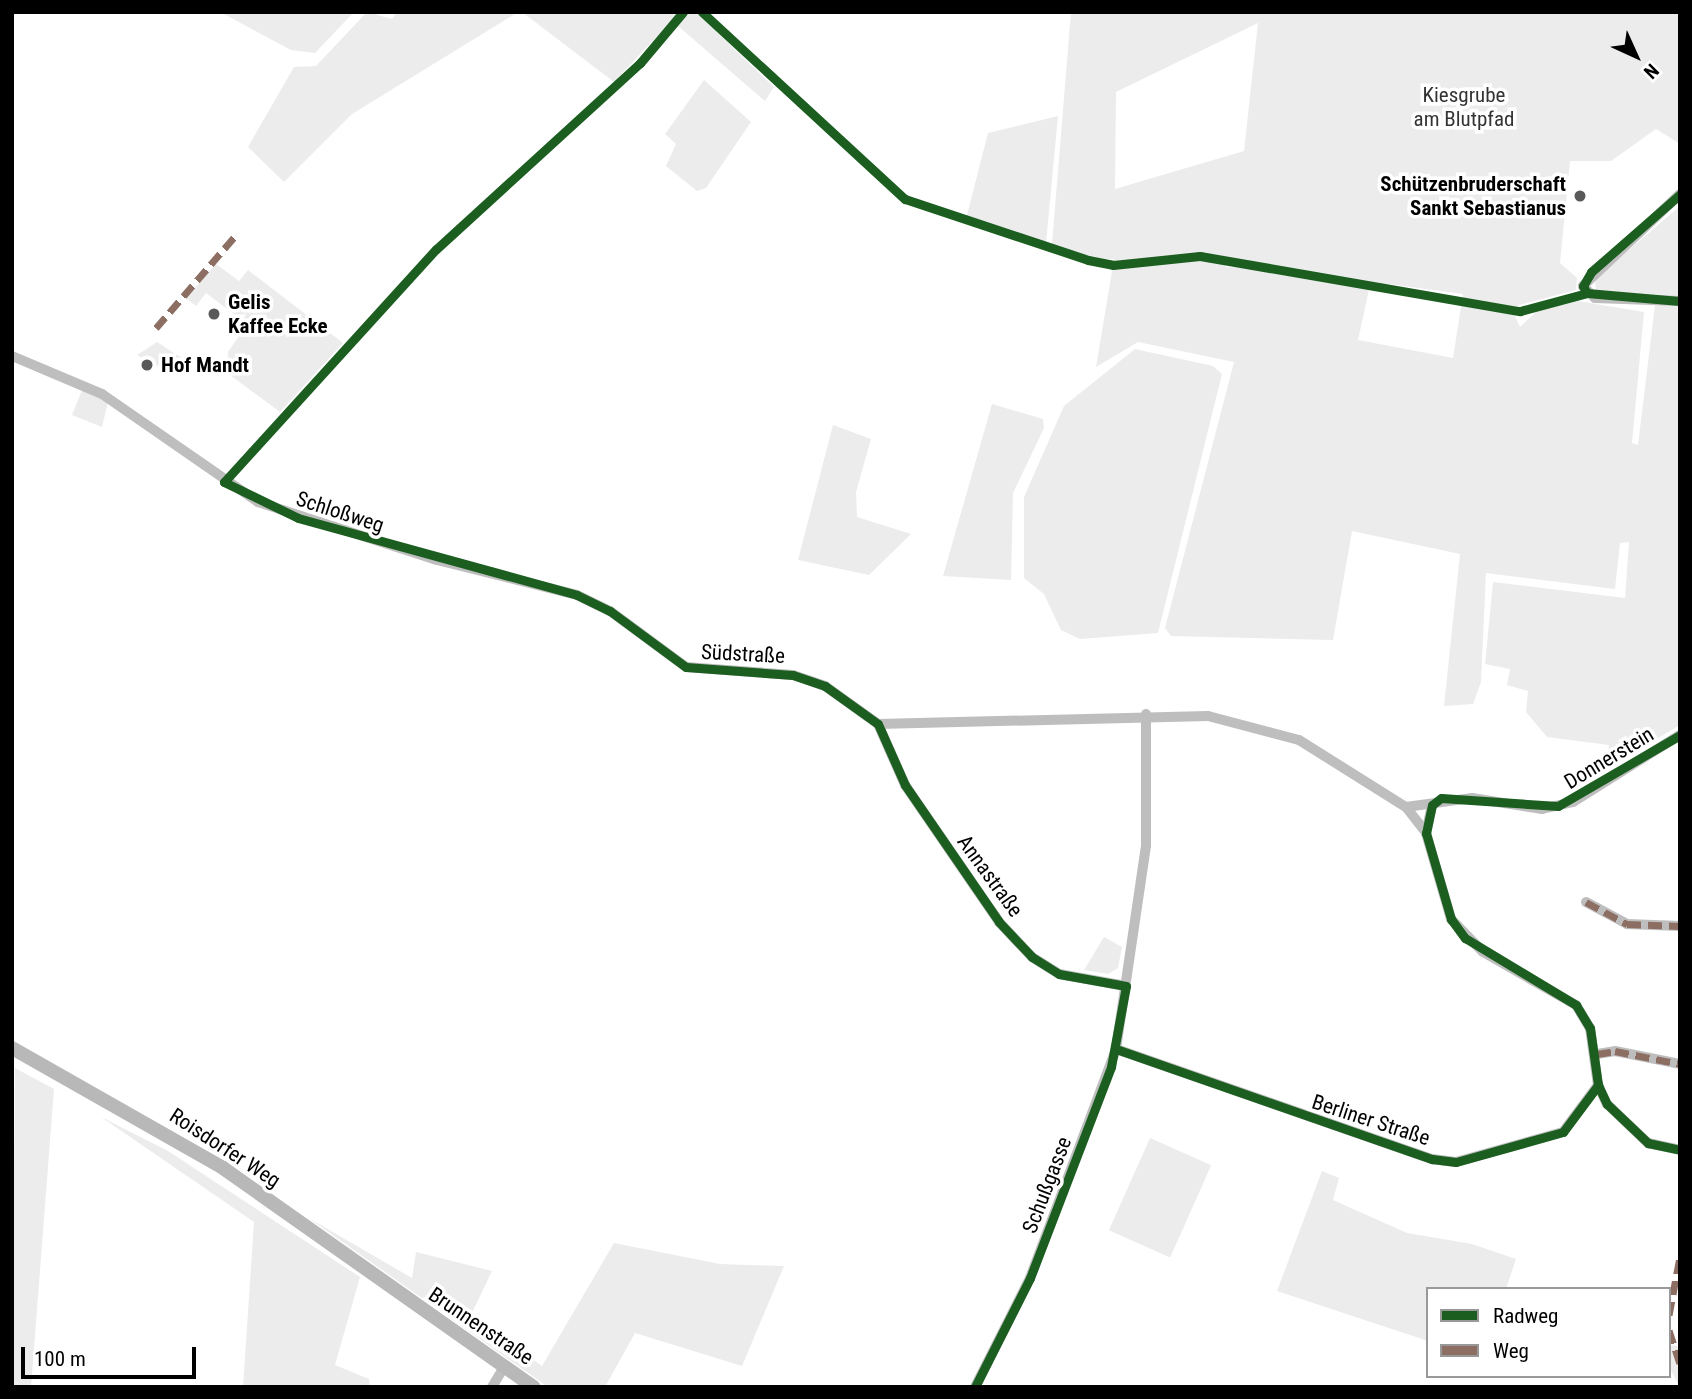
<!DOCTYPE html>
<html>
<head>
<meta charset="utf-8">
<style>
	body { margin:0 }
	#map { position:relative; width:1692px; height:1399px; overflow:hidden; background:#fff; font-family:"Roboto Condensed",sans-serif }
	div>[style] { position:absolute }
	.green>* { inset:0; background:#ececec; transform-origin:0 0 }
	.street>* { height:10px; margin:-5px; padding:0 5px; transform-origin:5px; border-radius:5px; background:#bebebe }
	.secondary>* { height:14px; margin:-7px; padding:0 7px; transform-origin:7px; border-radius:7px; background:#b8b8b8 }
	.quiet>* { height:7px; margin-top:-3.5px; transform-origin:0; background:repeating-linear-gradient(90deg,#8d6e63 0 14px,transparent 0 21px) }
	.cycleway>* { height:9px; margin:-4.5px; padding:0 4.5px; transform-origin:4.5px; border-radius:4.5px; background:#1b5e20 }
	.dots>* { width:19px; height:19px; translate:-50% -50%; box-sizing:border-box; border:4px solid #fff; border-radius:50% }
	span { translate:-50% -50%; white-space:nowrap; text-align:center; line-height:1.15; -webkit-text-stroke:7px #fff; paint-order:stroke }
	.park-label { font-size:21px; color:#333 }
	.poi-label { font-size:21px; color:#000; font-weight:700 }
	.right { translate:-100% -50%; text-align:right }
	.left { translate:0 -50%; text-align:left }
	.street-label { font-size:21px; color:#000 }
	.frame { position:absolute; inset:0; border:14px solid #000; pointer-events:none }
	.legend { position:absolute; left:1426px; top:1287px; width:245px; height:91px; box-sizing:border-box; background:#fff; border:2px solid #999; margin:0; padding:9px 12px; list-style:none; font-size:21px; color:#000 }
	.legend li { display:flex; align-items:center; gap:14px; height:35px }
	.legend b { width:35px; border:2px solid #999 }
	.north { position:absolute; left:1601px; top:21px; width:70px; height:70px; -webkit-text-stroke:5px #fff; paint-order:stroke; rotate:135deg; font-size:19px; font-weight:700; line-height:28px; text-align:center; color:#000 }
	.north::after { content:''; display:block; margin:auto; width:24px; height:32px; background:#000; clip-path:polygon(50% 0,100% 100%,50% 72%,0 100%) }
	.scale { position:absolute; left:21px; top:1347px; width:175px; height:32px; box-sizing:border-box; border:4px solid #000; border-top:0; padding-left:9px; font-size:21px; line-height:24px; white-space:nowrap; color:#000; -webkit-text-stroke:5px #fff; paint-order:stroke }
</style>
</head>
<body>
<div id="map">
	<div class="green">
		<div style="clip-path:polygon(220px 12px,354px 12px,315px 53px,291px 50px)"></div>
		<div style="clip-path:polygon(367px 12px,392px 19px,397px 12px,518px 12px,352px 114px,284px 182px,248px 147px,294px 67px,316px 66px)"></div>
		<div style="clip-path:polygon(522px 12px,673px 12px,677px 15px,614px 82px)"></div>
		<div style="clip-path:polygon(evenodd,1071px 12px,1680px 12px,1680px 144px,1656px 129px,1611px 161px,1570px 161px,1560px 263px,1577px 278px,1576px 290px,1519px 305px,1514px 314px,1520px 327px,1537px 311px,1578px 301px,1644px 312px,1632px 443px,1638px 445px,1656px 297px,1596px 292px,1595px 279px,1680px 206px,1680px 725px,1605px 770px,1609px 745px,1547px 737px,1526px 712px,1528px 691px,1507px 685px,1510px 669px,1485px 664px,1493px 582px,1625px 598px,1629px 542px,1620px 543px,1615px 589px,1486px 573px,1481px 682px,1473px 704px,1444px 706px,1460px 554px,1352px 531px,1333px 640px,1171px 636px,1165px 628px,1234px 362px,1138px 342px,1096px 367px,1114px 259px,1089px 258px,1052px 244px,1071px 12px,1258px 23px,1244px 151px,1115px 189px,1116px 92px,1258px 23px,1071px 12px,1227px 260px,1284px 270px,1225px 267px,1227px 260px,1071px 12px,1389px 284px,1463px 294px,1453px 358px,1358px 340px,1370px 285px,1389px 284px)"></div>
		<div style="clip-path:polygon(697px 13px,774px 87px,765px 101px,678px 26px,687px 14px)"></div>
		<div style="clip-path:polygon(704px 80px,751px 122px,706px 188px,697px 191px,666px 166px,676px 144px,665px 134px)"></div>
		<div style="clip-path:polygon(1058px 116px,1046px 243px,966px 219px,988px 133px)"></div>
		<div style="clip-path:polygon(216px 264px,239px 281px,248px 270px,343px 343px,280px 412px,226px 372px,228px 352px,247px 324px,206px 293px,196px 306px,186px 298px)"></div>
		<div style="clip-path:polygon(157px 342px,182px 358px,169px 372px,137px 355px)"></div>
		<div style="clip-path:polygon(1135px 349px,1213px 366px,1222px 374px,1158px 633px,1080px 639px,1061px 630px,1044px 594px,1024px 578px,1024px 497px,1064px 406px)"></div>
		<div style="clip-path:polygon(82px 390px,108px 402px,102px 427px,72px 415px)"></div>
		<div style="clip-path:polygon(992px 404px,1043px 419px,1044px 428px,1013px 493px,1011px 580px,943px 576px)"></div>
		<div style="clip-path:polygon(833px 425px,871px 439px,856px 492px,857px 517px,911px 534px,869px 575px,798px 560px)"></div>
		<div style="clip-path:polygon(1104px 937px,1122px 947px,1118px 968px,1108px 974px,1084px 970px)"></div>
		<div style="clip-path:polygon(15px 1068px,54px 1089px,31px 1387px,12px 1387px)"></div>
		<div style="clip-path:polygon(101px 1117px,168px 1151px,360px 1277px,335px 1365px,369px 1379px,370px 1387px,243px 1387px,254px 1222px)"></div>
		<div style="left:1150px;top:1138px;width:67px;height:101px;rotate:24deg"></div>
		<div style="clip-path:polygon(1322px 1171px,1339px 1178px,1333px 1200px,1407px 1233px,1472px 1244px,1516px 1259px,1506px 1289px,1428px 1289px,1428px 1341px,1277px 1291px)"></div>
		<div style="clip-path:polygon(307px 1217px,412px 1278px,416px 1252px,492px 1271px,471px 1315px,542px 1366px,614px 1243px,720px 1264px,784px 1266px,742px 1366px,635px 1333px,605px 1387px,548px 1387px)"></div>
		<div style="clip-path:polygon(1669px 1345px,1677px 1346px,1680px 1354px,1680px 1387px,1669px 1367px)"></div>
	</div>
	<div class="street">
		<div style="left:1680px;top:194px;width:134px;rotate:136.5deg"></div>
		<div style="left:1583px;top:286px;width:17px;rotate:45deg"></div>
		<div style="left:1595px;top:298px;width:85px;rotate:2deg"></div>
		<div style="left:12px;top:356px;width:98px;rotate:22.9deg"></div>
		<div style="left:102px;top:394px;width:190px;rotate:34.7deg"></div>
		<div style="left:258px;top:502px;width:188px;rotate:18deg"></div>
		<div style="left:437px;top:560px;width:144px;rotate:14deg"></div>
		<div style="left:577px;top:595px;width:37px;rotate:26deg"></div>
		<div style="left:610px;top:611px;width:94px;rotate:36.4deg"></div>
		<div style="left:686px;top:667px;width:107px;rotate:4.3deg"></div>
		<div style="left:793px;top:675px;width:34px;rotate:19deg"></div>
		<div style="left:825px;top:686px;width:65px;rotate:35.6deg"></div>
		<div style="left:878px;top:724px;width:67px;rotate:66.1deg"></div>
		<div style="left:905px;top:785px;width:166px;rotate:55.5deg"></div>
		<div style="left:999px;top:922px;width:48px;rotate:46.7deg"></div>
		<div style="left:1032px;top:957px;width:32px;rotate:32deg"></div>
		<div style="left:1059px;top:974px;width:68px;rotate:10.2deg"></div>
		<div style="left:878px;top:724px;width:330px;rotate:-1.4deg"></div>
		<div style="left:1208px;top:716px;width:94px;rotate:14.8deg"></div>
		<div style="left:1299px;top:740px;width:126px;rotate:32.1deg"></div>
		<div style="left:1406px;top:807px;width:67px;rotate:-7.8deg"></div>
		<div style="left:1472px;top:798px;width:71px;rotate:8.9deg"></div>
		<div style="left:1542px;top:809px;width:32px;rotate:-13deg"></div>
		<div style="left:1573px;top:802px;width:126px;rotate:-32.1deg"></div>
		<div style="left:1432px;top:805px;width:29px;rotate:102deg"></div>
		<div style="left:1426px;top:833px;width:90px;rotate:73.8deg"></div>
		<div style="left:1451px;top:919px;width:46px;rotate:45.9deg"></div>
		<div style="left:1483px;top:952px;width:107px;rotate:29.7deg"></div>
		<div style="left:1576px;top:1005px;width:27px;rotate:59deg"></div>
		<div style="left:1590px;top:1028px;width:58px;rotate:82deg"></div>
		<div style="left:1598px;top:1085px;width:21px;rotate:65deg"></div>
		<div style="left:1607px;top:1104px;width:57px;rotate:43.6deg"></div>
		<div style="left:1648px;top:1143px;width:33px;rotate:12deg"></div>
		<div style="left:1406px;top:807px;width:33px;rotate:52deg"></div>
		<div style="left:1586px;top:902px;width:47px;rotate:28.2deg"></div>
		<div style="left:1627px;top:924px;width:53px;rotate:2.2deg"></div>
		<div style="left:1116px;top:1049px;width:335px;rotate:19.2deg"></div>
		<div style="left:1432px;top:1159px;width:24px;rotate:7deg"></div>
		<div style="left:1456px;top:1162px;width:111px;rotate:-15.7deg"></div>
		<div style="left:1563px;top:1132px;width:59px;rotate:-53.3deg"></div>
		<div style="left:1597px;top:1054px;width:18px;rotate:-9deg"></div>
		<div style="left:1615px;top:1051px;width:66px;rotate:11.3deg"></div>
		<div style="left:492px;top:1387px;width:23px;rotate:-59deg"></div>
		<div style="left:975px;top:1387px;width:122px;rotate:-63.2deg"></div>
		<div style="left:1030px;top:1278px;width:245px;rotate:-69.4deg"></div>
		<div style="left:1116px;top:1049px;width:206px;rotate:-81.6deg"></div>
		<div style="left:1146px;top:845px;width:131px;rotate:-90deg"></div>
	</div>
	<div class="secondary">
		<div style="left:12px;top:1048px;width:243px;rotate:29.6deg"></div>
		<div style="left:223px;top:1168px;width:380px;rotate:35.2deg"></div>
	</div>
	<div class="quiet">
		<div style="left:156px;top:328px;width:123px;rotate:-49.3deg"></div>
		<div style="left:1586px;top:902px;width:47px;rotate:28.2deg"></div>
		<div style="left:1627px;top:924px;width:53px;rotate:2.2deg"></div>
		<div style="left:1597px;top:1054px;width:18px;rotate:-9deg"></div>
		<div style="left:1615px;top:1051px;width:66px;rotate:11.3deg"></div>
		<div style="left:1669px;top:1315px;width:59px;rotate:-79.3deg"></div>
		<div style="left:1669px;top:1330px;width:35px;rotate:72deg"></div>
	</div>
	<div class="cycleway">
		<div style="left:683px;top:12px;width:67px;rotate:130.1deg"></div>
		<div style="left:640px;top:63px;width:276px;rotate:137.6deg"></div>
		<div style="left:436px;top:249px;width:315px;rotate:132.3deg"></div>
		<div style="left:224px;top:482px;width:82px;rotate:25.9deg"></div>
		<div style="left:298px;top:518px;width:289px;rotate:15.4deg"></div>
		<div style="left:577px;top:595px;width:37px;rotate:26deg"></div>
		<div style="left:610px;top:611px;width:94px;rotate:36.4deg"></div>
		<div style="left:686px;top:667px;width:107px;rotate:4.3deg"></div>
		<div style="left:793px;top:675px;width:34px;rotate:19deg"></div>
		<div style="left:825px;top:686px;width:65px;rotate:35.6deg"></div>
		<div style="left:878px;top:724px;width:67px;rotate:66.1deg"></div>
		<div style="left:905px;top:785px;width:166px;rotate:55.5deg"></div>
		<div style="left:999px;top:922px;width:48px;rotate:46.7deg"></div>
		<div style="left:1032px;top:957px;width:32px;rotate:32deg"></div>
		<div style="left:1059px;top:974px;width:68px;rotate:10.2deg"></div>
		<div style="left:1126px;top:986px;width:82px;rotate:100.5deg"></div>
		<div style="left:1111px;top:1067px;width:226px;rotate:111deg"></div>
		<div style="left:1030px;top:1278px;width:122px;rotate:116.8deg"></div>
		<div style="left:702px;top:12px;width:276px;rotate:42.7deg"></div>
		<div style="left:905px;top:199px;width:193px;rotate:18.4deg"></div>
		<div style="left:1088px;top:260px;width:25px;rotate:11deg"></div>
		<div style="left:1113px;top:265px;width:87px;rotate:-5.9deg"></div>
		<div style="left:1200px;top:256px;width:325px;rotate:9.8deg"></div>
		<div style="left:1520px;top:311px;width:69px;rotate:-15deg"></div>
		<div style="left:1587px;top:293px;width:93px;rotate:4.9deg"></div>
		<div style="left:1587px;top:293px;width:8px;rotate:-120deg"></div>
		<div style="left:1583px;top:286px;width:16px;rotate:-60deg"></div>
		<div style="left:1591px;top:272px;width:118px;rotate:-41.2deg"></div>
		<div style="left:1680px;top:735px;width:141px;rotate:149.8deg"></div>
		<div style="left:1558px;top:806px;width:117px;rotate:-176.1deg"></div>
		<div style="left:1441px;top:798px;width:11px;rotate:142deg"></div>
		<div style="left:1432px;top:805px;width:29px;rotate:102deg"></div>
		<div style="left:1426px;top:833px;width:90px;rotate:73.8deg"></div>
		<div style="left:1451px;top:919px;width:24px;rotate:54deg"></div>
		<div style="left:1465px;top:938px;width:130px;rotate:31.1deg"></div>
		<div style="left:1576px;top:1005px;width:27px;rotate:59deg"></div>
		<div style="left:1590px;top:1028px;width:58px;rotate:82deg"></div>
		<div style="left:1598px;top:1085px;width:21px;rotate:65deg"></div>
		<div style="left:1607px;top:1104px;width:57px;rotate:43.6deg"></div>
		<div style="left:1648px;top:1143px;width:33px;rotate:12deg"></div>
		<div style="left:1116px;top:1049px;width:335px;rotate:19.2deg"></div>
		<div style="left:1432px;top:1159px;width:24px;rotate:7deg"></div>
		<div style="left:1456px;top:1162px;width:111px;rotate:-15.7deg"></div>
		<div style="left:1563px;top:1132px;width:59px;rotate:-53.3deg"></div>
	</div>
	<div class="dots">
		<div style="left:1580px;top:196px;background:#595959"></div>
		<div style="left:214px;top:314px;background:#595959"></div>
		<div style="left:147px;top:365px;background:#595959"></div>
	</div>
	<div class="park-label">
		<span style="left:1464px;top:107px">Kiesgrube<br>am Blutpfad</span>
	</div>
	<div class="poi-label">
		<span class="right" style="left:1566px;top:196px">Schützenbruderschaft<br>Sankt Sebastianus</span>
		<span class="left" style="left:228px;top:314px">Gelis<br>Kaffee Ecke</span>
		<span class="left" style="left:161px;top:365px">Hof Mandt</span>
	</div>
	<div class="street-label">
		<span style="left:340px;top:512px;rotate:18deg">Schloßweg</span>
		<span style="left:743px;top:654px;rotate:3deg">Südstraße</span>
		<span style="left:1609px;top:758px;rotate:-31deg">Donnerstein</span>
		<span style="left:990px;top:876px;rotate:54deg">Annastraße</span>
		<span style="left:1371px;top:1120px;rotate:18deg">Berliner Straße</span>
		<span style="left:225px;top:1148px;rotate:33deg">Roisdorfer Weg</span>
		<span style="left:1047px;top:1185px;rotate:-69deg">Schußgasse</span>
		<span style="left:481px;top:1326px;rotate:34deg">Brunnenstraße</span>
	</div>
	<div class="frame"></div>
	<ul class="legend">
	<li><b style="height:9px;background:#1b5e20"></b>Radweg</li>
	<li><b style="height:9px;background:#8d6e63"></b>Weg</li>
	</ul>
	<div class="north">N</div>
	<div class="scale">100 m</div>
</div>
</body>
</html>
